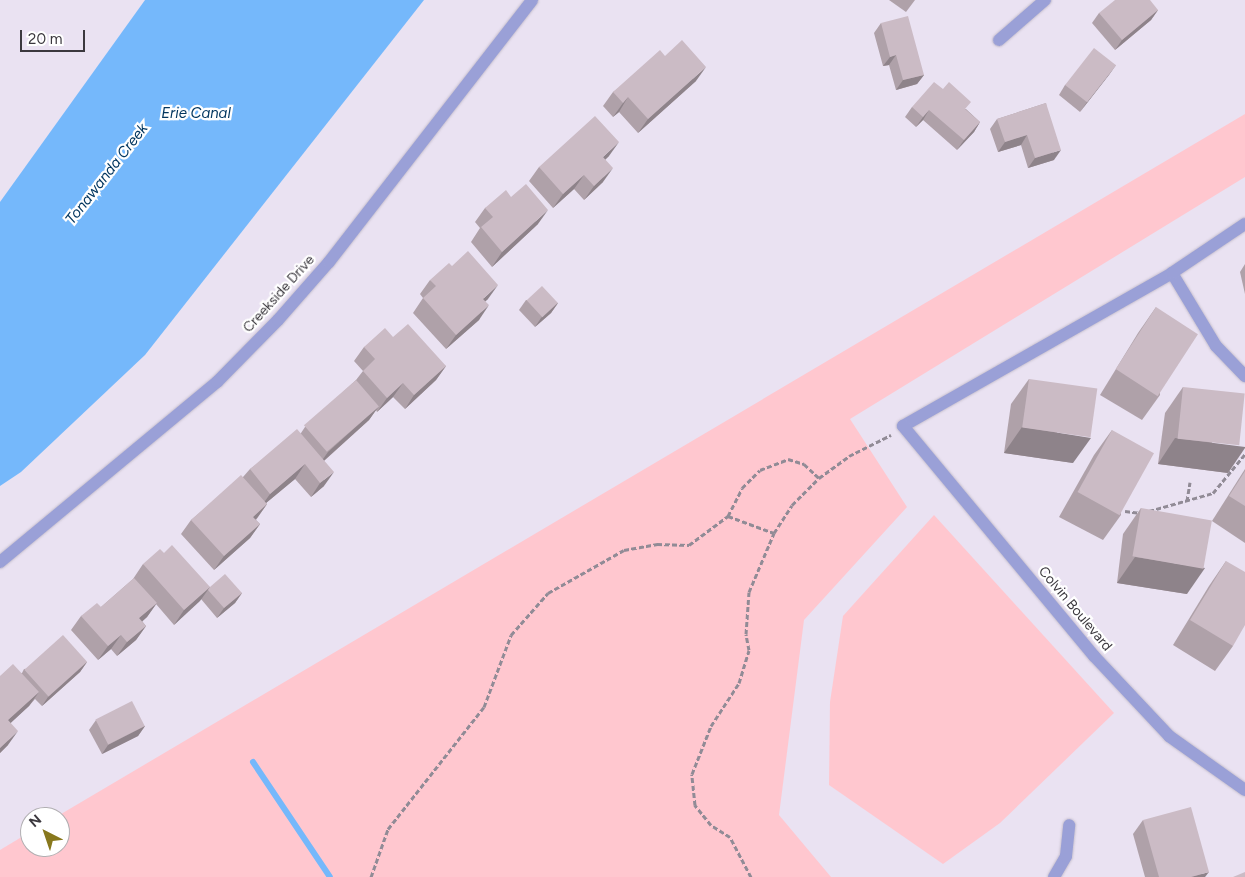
<!DOCTYPE html>
<html>
<head>
<meta charset="utf-8">
<style>
	body { margin:0 }
	#map { position:relative; width:1245px; height:877px; overflow:hidden; background:#eae2f2; font-family:Figtree,sans-serif }
	div>[style] { position:absolute }
	.green>* { inset:0; background:#ffc7cf }
	.water>* { inset:0; background:#75b8fb }
	.stream>* { height:6px; margin:-3px; padding:0 3px; transform-origin:3px; border-radius:3px; background:#75b8fb }
	.path>* { height:3px; margin-top:-1.5px; transform-origin:0; background:repeating-linear-gradient(90deg,#918b96 0 5px,transparent 0 7.5px) }
	.roads { filter:drop-shadow(0 0 1px #c7c0ce) drop-shadow(0 0 1px #c7c0ce) }
	.service>* { height:12px; margin:-6px; padding:0 6px; transform-origin:6px; border-radius:6px; background:#9aa0d7 }
	.minor>* { height:12px; margin:-6px; padding:0 6px; transform-origin:6px; border-radius:6px; background:#9aa0d7 }
	.tertiary>* { height:12px; margin:-6px; padding:0 6px; transform-origin:6px; border-radius:6px; background:#9aa0d7 }
	.wall>* { inset:0; background:#afa1a9 }
	.shaded-wall>* { inset:0; background:#8e838a }
	.building>* { inset:0; background:#cbbbc5; transform-origin:0 0 }
	span { translate:-50% -50%; white-space:nowrap; text-align:center; line-height:1.15; -webkit-text-stroke:4.5px #fff; paint-order:stroke }
	.street-label { font-size:14px; color:#3b383e }
	.water-label { font-size:15px; color:#033760; font-style:italic }
	.north { position:absolute; left:20px; top:807px; width:50px; height:50px; box-sizing:border-box; background:#fff; border:1px solid #b1afb2; border-radius:50%; rotate:319deg; font-size:14px; font-weight:700; line-height:20px; text-align:center; color:#3b383e }
	.north::after { content:''; display:block; margin:auto; width:18px; height:22px; background:#88781d; clip-path:polygon(50% 0,100% 100%,50% 72%,0 100%) }
	.scale { position:absolute; left:20px; top:30px; width:65px; height:22px; box-sizing:border-box; border:2px solid #3b383e; border-top:0; padding-left:6px; font-size:15px; line-height:18px; white-space:nowrap; color:#3b383e; -webkit-text-stroke:4px #fff; paint-order:stroke }
</style>
</head>
<body>
<div id="map">
	<div class="green">
		<div style="clip-path:polygon(1245px 114px,1245px 177px,850px 419px,907px 507px,804px 620px,779px 815px,831px 877px,0 877px,0 850px,30px 832px,30px 847px,60px 847px,60px 817px,56px 817px)"></div>
		<div style="clip-path:polygon(934px 515px,1114px 713px,1000px 823px,943px 864px,829px 785px,830px 702px,843px 616px)"></div>
	</div>
	<div class="water">
		<div style="clip-path:polygon(145px 0,424px 0,145px 355px,21px 472px,0 486px,0 202px)"></div>
	</div>
	<div class="stream">
		<div style="left:253px;top:762px;width:138px;rotate:56.2deg"></div>
	</div>
	<div class="path">
		<div style="left:1187px;top:501px;width:19px;rotate:-81deg"></div>
		<div style="left:1125px;top:511px;width:16px;rotate:7deg"></div>
		<div style="left:1149px;top:511px;width:66px;rotate:-15.7deg"></div>
		<div style="left:1213px;top:493px;width:50px;rotate:-50.6deg"></div>
		<div style="left:728px;top:516px;width:49px;rotate:20.3deg"></div>
		<div style="left:371px;top:877px;width:51px;rotate:-70.5deg"></div>
		<div style="left:388px;top:829px;width:155px;rotate:-51.8deg"></div>
		<div style="left:484px;top:707px;width:77px;rotate:-69.4deg"></div>
		<div style="left:511px;top:635px;width:56px;rotate:-48.6deg"></div>
		<div style="left:548px;top:593px;width:87px;rotate:-29.5deg"></div>
		<div style="left:624px;top:550px;width:34px;rotate:-10deg"></div>
		<div style="left:657px;top:544px;width:32px;rotate:2deg"></div>
		<div style="left:689px;top:545px;width:49px;rotate:-36.6deg"></div>
		<div style="left:728px;top:516px;width:31px;rotate:-63deg"></div>
		<div style="left:742px;top:488px;width:25px;rotate:-45deg"></div>
		<div style="left:760px;top:470px;width:30px;rotate:-21deg"></div>
		<div style="left:788px;top:459px;width:17px;rotate:17deg"></div>
		<div style="left:804px;top:464px;width:21px;rotate:43deg"></div>
		<div style="left:751px;top:877px;width:45px;rotate:-117.7deg"></div>
		<div style="left:730px;top:837px;width:22px;rotate:-148deg"></div>
		<div style="left:711px;top:825px;width:26px;rotate:-129deg"></div>
		<div style="left:695px;top:805px;width:31px;rotate:-96deg"></div>
		<div style="left:692px;top:774px;width:52px;rotate:-68.4deg"></div>
		<div style="left:711px;top:726px;width:51px;rotate:-56.9deg"></div>
		<div style="left:739px;top:683px;width:34px;rotate:-73deg"></div>
		<div style="left:749px;top:650px;width:16px;rotate:-101deg"></div>
		<div style="left:746px;top:634px;width:42px;rotate:-85.9deg"></div>
		<div style="left:749px;top:592px;width:64px;rotate:-67deg"></div>
		<div style="left:774px;top:533px;width:33px;rotate:-57deg"></div>
		<div style="left:792px;top:505px;width:38px;rotate:-45deg"></div>
		<div style="left:819px;top:478px;width:37px;rotate:-36deg"></div>
		<div style="left:849px;top:456px;width:47px;rotate:-26.6deg"></div>
	</div>
	<div class="roads">
		<div class="service">
			<div style="left:1172px;top:273px;width:85px;rotate:58.9deg"></div>
			<div style="left:1216px;top:346px;width:42px;rotate:46deg"></div>
			<div style="left:903px;top:426px;width:309px;rotate:-29.6deg"></div>
			<div style="left:1172px;top:273px;width:88px;rotate:-33.9deg"></div>
			<div style="left:1054px;top:877px;width:24px;rotate:-60deg"></div>
			<div style="left:1066px;top:856px;width:31px;rotate:-84deg"></div>
		</div>
		<div class="minor">
			<div style="left:999px;top:40px;width:61px;rotate:-41deg"></div>
			<div style="left:903px;top:426px;width:299px;rotate:50.3deg"></div>
			<div style="left:1094px;top:656px;width:110px;rotate:46.8deg"></div>
			<div style="left:1169px;top:736px;width:93px;rotate:35.4deg"></div>
		</div>
		<div class="tertiary">
			<div style="left:0;top:562px;width:282px;rotate:-39.7deg"></div>
			<div style="left:217px;top:382px;width:87px;rotate:-45.5deg"></div>
			<div style="left:278px;top:320px;width:77px;rotate:-48.7deg"></div>
			<div style="left:329px;top:262px;width:331px;rotate:-52.2deg"></div>
		</div>
	</div>
	<div class="wall">
		<div style="clip-path:polygon(889px 0,915px 0,906px 12px)"></div>
		<div style="clip-path:polygon(1158px 10px,1151px 20px,1115px 50px,1092px 23px,1099px 13px)"></div>
		<div style="clip-path:polygon(881px 23px,924px 75px,917px 84px,896px 90px,889px 65px,883px 66px,874px 33px)"></div>
		<div style="clip-path:polygon(665px 56px,696px 81px,638px 133px,619px 112px,613px 117px,603px 106px,613px 92px)"></div>
		<div style="clip-path:polygon(1116px 65px,1080px 112px,1059px 95px,1065px 85px)"></div>
		<div style="clip-path:polygon(1046px 103px,1054px 160px,1028px 168px,1021px 145px,998px 152px,990px 129px,997px 119px)"></div>
		<div style="clip-path:polygon(912px 107px,966px 109px,980px 122px,974px 132px,957px 150px,923px 120px,916px 127px,905px 117px)"></div>
		<div style="clip-path:polygon(609px 156px,605px 160px,603px 182px,584px 200px,574px 189px,553px 208px,529px 181px,539px 167px)"></div>
		<div style="clip-path:polygon(511px 197px,538px 224px,492px 267px,471px 242px,480px 228px,475px 222px,485px 208px)"></div>
		<div style="clip-path:polygon(1245px 264px,1245px 294px,1240px 272px)"></div>
		<div style="clip-path:polygon(430px 280px,488px 299px,485px 301px,479px 320px,446px 349px,413px 313px,423px 298px,420px 294px)"></div>
		<div style="clip-path:polygon(526px 300px,558px 303px,551px 313px,535px 327px,519px 310px)"></div>
		<div style="clip-path:polygon(1156px 307px,1160px 395px,1142px 420px,1100px 395px,1138px 333px)"></div>
		<div style="clip-path:polygon(393px 337px,446px 366px,436px 380px,405px 409px,393px 397px,377px 412px,376px 410px,369px 420px,324px 461px,324px 486px,311px 497px,295px 479px,266px 503px,267px 504px,256px 520px,260px 524px,250px 538px,214px 570px,181px 534px,191px 520px,243px 477px,250px 469px,301px 433px,305px 427px,356px 380px,363px 371px,354px 361px,364px 347px)"></div>
		<div style="clip-path:polygon(1029px 379px,1073px 463px,1004px 453px,1011px 404px)"></div>
		<div style="clip-path:polygon(1183px 387px,1228px 473px,1158px 464px,1165px 413px)"></div>
		<div style="clip-path:polygon(1112px 430px,1121px 515px,1103px 540px,1059px 517px,1094px 455px)"></div>
		<div style="clip-path:polygon(1245px 469px,1245px 543px,1212px 521px)"></div>
		<div style="clip-path:polygon(1141px 508px,1187px 594px,1117px 583px,1123px 534px)"></div>
		<div style="clip-path:polygon(1226px 561px,1233px 646px,1215px 671px,1173px 645px,1209px 586px)"></div>
		<div style="clip-path:polygon(143px 564px,210px 587px,242px 593px,235px 603px,217px 618px,201px 599px,174px 625px,156px 604px,147px 617px,142px 621px,146px 626px,136px 640px,117px 656px,111px 649px,98px 660px,71px 630px,81px 616px,101px 607px,133px 579px)"></div>
		<div style="clip-path:polygon(87px 662px,80px 672px,42px 706px,35px 699px,29px 706px,10px 723px,8px 745px,0 753px,0 676px,22px 673px,24px 669px)"></div>
		<div style="clip-path:polygon(96px 720px,145px 726px,138px 736px,102px 754px,89px 730px)"></div>
		<div style="clip-path:polygon(1143px 820px,1205px 877px,1145px 877px,1133px 834px)"></div>
	</div>
	<div class="shaded-wall">
		<div style="clip-path:polygon(1158px 10px,1151px 20px,1115px 50px,1122px 40px)"></div>
		<div style="clip-path:polygon(896px 55px,889px 65px,883px 66px,890px 57px)"></div>
		<div style="clip-path:polygon(1116px 65px,1109px 75px,1080px 112px,1087px 102px)"></div>
		<div style="clip-path:polygon(706px 67px,696px 81px,638px 133px,648px 119px)"></div>
		<div style="clip-path:polygon(924px 75px,917px 84px,896px 90px,903px 80px)"></div>
		<div style="clip-path:polygon(628px 97px,619px 112px,613px 117px,623px 103px)"></div>
		<div style="clip-path:polygon(929px 110px,923px 120px,916px 127px,923px 117px)"></div>
		<div style="clip-path:polygon(980px 122px,974px 132px,957px 150px,964px 140px)"></div>
		<div style="clip-path:polygon(1027px 135px,1021px 145px,998px 152px,1005px 142px)"></div>
		<div style="clip-path:polygon(619px 142px,609px 156px,593px 171px,603px 157px)"></div>
		<div style="clip-path:polygon(1061px 150px,1054px 160px,1028px 168px,1035px 158px)"></div>
		<div style="clip-path:polygon(613px 168px,603px 182px,584px 200px,594px 186px)"></div>
		<div style="clip-path:polygon(584px 175px,574px 189px,553px 208px,563px 194px)"></div>
		<div style="clip-path:polygon(548px 210px,538px 224px,492px 267px,502px 252px)"></div>
		<div style="clip-path:polygon(498px 285px,488px 299px,473px 313px,483px 299px)"></div>
		<div style="clip-path:polygon(558px 303px,551px 313px,535px 327px,541px 318px)"></div>
		<div style="clip-path:polygon(489px 305px,479px 320px,446px 349px,456px 335px)"></div>
		<div style="clip-path:polygon(446px 366px,436px 380px,405px 409px,414px 395px)"></div>
		<div style="clip-path:polygon(403px 383px,393px 397px,377px 412px,387px 398px)"></div>
		<div style="clip-path:polygon(379px 406px,369px 420px,318px 466px,328px 452px)"></div>
		<div style="clip-path:polygon(1022px 427px,1091px 438px,1073px 463px,1004px 453px)"></div>
		<div style="clip-path:polygon(1175px 438px,1245px 447px,1245px 448px,1228px 473px,1158px 464px)"></div>
		<div style="clip-path:polygon(305px 464px,295px 479px,260px 508px,270px 494px)"></div>
		<div style="clip-path:polygon(334px 472px,324px 486px,311px 497px,320px 483px)"></div>
		<div style="clip-path:polygon(267px 504px,257px 518px,243px 531px,253px 517px)"></div>
		<div style="clip-path:polygon(260px 524px,250px 538px,214px 570px,224px 556px)"></div>
		<div style="clip-path:polygon(1135px 557px,1205px 568px,1187px 594px,1117px 583px)"></div>
		<div style="clip-path:polygon(210px 587px,200px 601px,174px 625px,184px 610px)"></div>
		<div style="clip-path:polygon(242px 593px,235px 603px,217px 618px,224px 608px)"></div>
		<div style="clip-path:polygon(157px 603px,147px 617px,130px 633px,139px 618px)"></div>
		<div style="clip-path:polygon(146px 626px,136px 640px,117px 656px,127px 642px)"></div>
		<div style="clip-path:polygon(121px 635px,111px 649px,98px 660px,108px 646px)"></div>
		<div style="clip-path:polygon(87px 662px,80px 672px,42px 706px,48px 697px)"></div>
		<div style="clip-path:polygon(39px 692px,29px 706px,0 733px,8px 720px)"></div>
		<div style="clip-path:polygon(145px 726px,138px 736px,102px 754px,108px 745px)"></div>
		<div style="clip-path:polygon(18px 731px,8px 745px,0 753px,0 748px)"></div>
		<div style="clip-path:polygon(1209px 872px,1205px 877px,1191px 877px)"></div>
	</div>
	<div class="building">
		<div style="clip-path:polygon(1115px 0,1150px 0,1158px 10px,1122px 40px,1099px 13px)"></div>
		<div style="clip-path:polygon(908px 16px,924px 75px,903px 80px,896px 55px,890px 57px,881px 23px)"></div>
		<div style="clip-path:polygon(682px 40px,706px 67px,648px 119px,628px 97px,623px 103px,613px 92px,660px 50px,665px 56px)"></div>
		<div style="left:1094px;top:48px;width:28px;height:47px;rotate:38deg"></div>
		<div style="clip-path:polygon(934px 82px,943px 89px,949px 82px,971px 102px,965px 109px,980px 122px,964px 140px,929px 110px,923px 117px,912px 107px)"></div>
		<div style="clip-path:polygon(1046px 103px,1061px 150px,1035px 158px,1027px 135px,1005px 142px,997px 119px)"></div>
		<div style="clip-path:polygon(595px 116px,619px 142px,603px 157px,613px 168px,594px 186px,584px 175px,563px 194px,539px 167px)"></div>
		<div style="clip-path:polygon(526px 184px,548px 210px,502px 252px,481px 227px,493px 217px,485px 208px,506px 190px,511px 197px)"></div>
		<div style="clip-path:polygon(468px 251px,498px 285px,483px 299px,489px 305px,456px 335px,423px 298px,436px 286px,430px 280px,449px 263px,452px 266px)"></div>
		<div style="left:542px;top:286px;width:23px;height:21px;rotate:47deg"></div>
		<div style="left:1156px;top:307px;width:50px;height:74px;rotate:33deg"></div>
		<div style="clip-path:polygon(408px 324px,446px 366px,414px 395px,403px 383px,387px 398px,363px 371px,375px 359px,364px 347px,385px 328px,393px 337px)"></div>
		<div style="left:1029px;top:379px;width:69px;height:49px;rotate:8deg"></div>
		<div style="left:356px;top:380px;width:35px;height:69px;rotate:49deg"></div>
		<div style="left:1183px;top:387px;width:62px;height:52px;rotate:6deg"></div>
		<div style="clip-path:polygon(297px 429px,334px 472px,320px 483px,305px 464px,270px 494px,250px 469px)"></div>
		<div style="left:1112px;top:430px;width:48px;height:71px;rotate:29deg"></div>
		<div style="clip-path:polygon(1245px 471px,1245px 506px,1229px 496px)"></div>
		<div style="clip-path:polygon(241px 475px,267px 504px,253px 517px,260px 524px,224px 556px,191px 520px)"></div>
		<div style="left:1141px;top:508px;width:72px;height:49px;rotate:10deg"></div>
		<div style="clip-path:polygon(172px 545px,210px 587px,184px 610px,143px 564px,160px 549px,164px 553px)"></div>
		<div style="clip-path:polygon(1226px 561px,1245px 572px,1245px 625px,1233px 646px,1190px 620px)"></div>
		<div style="clip-path:polygon(225px 574px,242px 593px,224px 608px,208px 590px,210px 587px)"></div>
		<div style="clip-path:polygon(134px 578px,157px 603px,139px 618px,146px 626px,127px 642px,121px 635px,108px 646px,81px 616px,97px 603px,101px 607px)"></div>
		<div style="left:63px;top:635px;width:36px;height:52px;rotate:48deg"></div>
		<div style="clip-path:polygon(13px 664px,39px 692px,8px 720px,18px 731px,0 748px,0 676px)"></div>
		<div style="left:132px;top:701px;width:28px;height:41px;rotate:63deg"></div>
		<div style="clip-path:polygon(1191px 807px,1209px 872px,1191px 877px,1159px 877px,1143px 820px)"></div>
		<div style="clip-path:polygon(1245px 872px,1245px 877px,1233px 877px)"></div>
	</div>
	<div class="street-label">
		<span style="left:279px;top:294px;rotate:-48deg">Creekside Drive</span>
		<span style="left:1075px;top:609px;rotate:50deg">Colvin Boulevard</span>
	</div>
	<div class="water-label">
		<span style="left:196px;top:114px">Erie Canal</span>
		<span style="left:107px;top:174px;rotate:-52deg">Tonawanda Creek</span>
	</div>
	<div class="north">N</div>
	<div class="scale">20 m</div>
</div>
</body>
</html>
